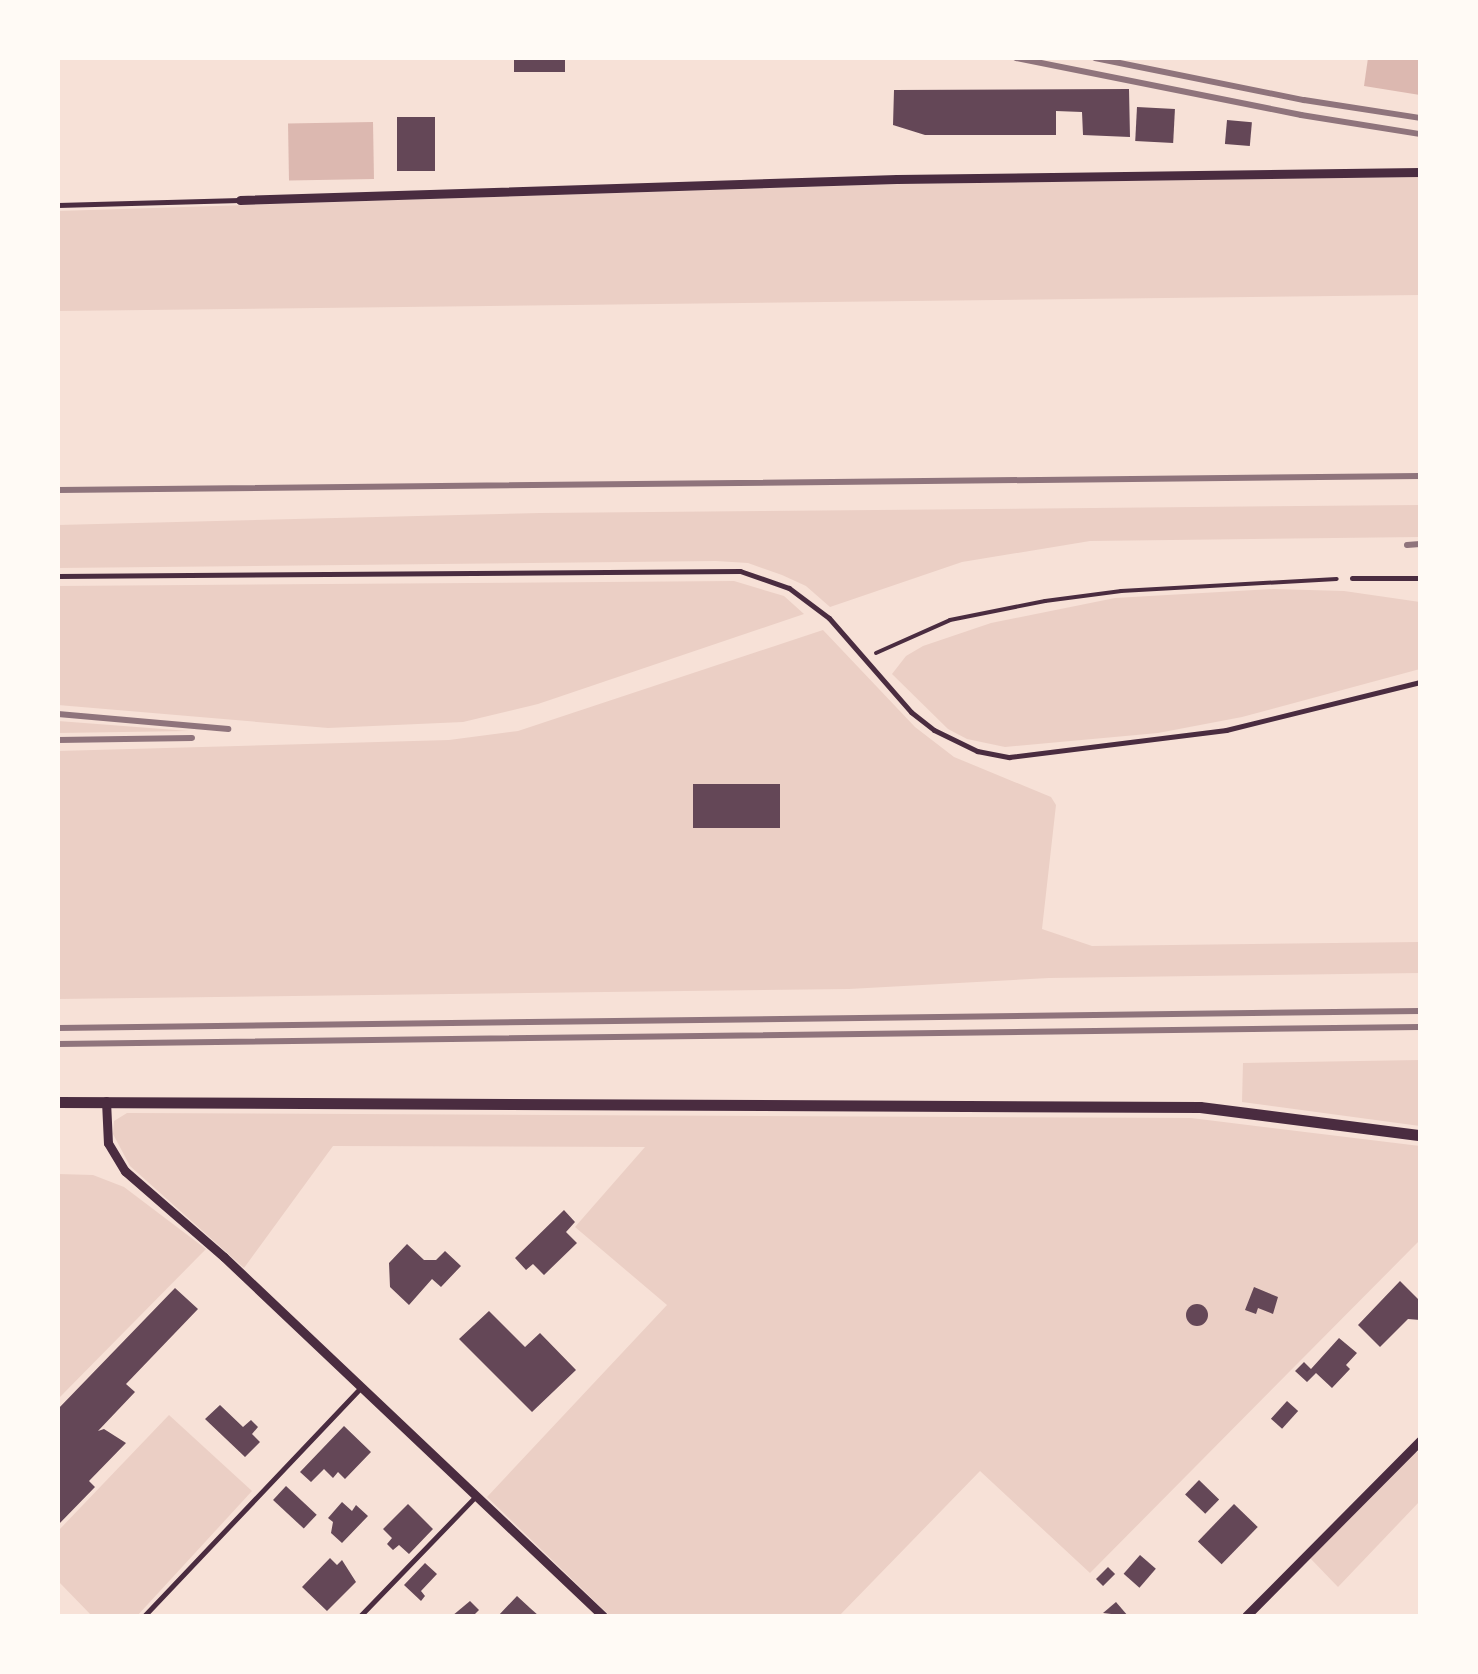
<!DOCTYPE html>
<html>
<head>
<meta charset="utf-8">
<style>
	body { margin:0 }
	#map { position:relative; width:1478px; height:1674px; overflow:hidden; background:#f7e1d7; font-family:"Space Grotesk",sans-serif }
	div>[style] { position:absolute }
	.green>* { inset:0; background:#ebcfc5 }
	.water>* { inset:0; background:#dcb8b0; transform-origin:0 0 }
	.building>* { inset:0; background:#644757; transform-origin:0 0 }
	.round { border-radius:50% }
	.path>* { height:4px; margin:-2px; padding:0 2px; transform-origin:2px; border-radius:2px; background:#4a2c40 }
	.service>* { height:5px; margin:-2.5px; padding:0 2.5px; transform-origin:2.5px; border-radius:2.5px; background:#4a2c40 }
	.minor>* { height:9px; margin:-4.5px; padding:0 4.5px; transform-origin:4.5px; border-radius:4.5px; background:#4a2c40 }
	.tertiary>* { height:11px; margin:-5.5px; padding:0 5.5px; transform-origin:5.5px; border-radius:5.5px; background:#4a2c40 }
	.rail>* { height:6px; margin:-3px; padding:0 3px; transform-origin:3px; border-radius:3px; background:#8f747c }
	span { translate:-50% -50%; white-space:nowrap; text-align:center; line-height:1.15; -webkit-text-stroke:9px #fffaf5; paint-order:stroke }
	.frame { position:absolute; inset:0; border:60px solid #fffaf5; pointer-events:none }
</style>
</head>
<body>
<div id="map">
	<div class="green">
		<div style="clip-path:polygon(1420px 177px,1420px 295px,58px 311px,58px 211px,903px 184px)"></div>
		<div style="clip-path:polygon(1420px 505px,1420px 537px,1090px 541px,962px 562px,830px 607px,806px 586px,782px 575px,748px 563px,716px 561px,58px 568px,58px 525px,540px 513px)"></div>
		<div style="clip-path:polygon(734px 581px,784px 596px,804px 614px,538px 704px,463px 722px,328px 728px,58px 705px,58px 586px)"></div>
		<div style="clip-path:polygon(1274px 589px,1344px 591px,1420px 602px,1420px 669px,1242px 717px,1158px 733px,1005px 747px,967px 739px,948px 729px,892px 674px,906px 656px,923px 646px,991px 623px,1115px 598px)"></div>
		<div style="clip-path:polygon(823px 630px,915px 727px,954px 757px,1051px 797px,1056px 805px,1042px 929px,1092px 946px,1420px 942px,1420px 973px,1049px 978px,849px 989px,58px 999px,58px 751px,449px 740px,518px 731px)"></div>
		<div style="clip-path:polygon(58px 721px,189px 731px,58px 733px)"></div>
		<div style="clip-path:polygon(1420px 1060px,1420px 1126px,1242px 1102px,1243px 1063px)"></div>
		<div style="clip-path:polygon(127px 1113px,1191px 1118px,1420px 1146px,1420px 1240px,1090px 1573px,980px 1471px,839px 1616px,610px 1616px,487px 1497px,667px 1305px,575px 1227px,645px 1147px,333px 1146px,244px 1268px,130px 1166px,113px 1134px,114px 1121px)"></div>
		<div style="clip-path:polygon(58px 1174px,93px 1175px,124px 1187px,206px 1249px,58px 1399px)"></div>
		<div style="clip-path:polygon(169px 1415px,252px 1491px,137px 1616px,92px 1616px,58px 1581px,58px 1531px)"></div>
		<div style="clip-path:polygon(1420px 1451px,1420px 1501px,1338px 1587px,1309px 1557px,1410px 1455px)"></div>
	</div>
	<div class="water">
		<div style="clip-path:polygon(1368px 58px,1420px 58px,1420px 95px,1364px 86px)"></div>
		<div style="left:373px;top:122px;width:57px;height:85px;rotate:89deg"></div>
	</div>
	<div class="building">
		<div style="left:514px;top:58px;width:51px;height:14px"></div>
		<div style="clip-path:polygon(1129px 89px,1130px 137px,1083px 135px,1082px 112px,1056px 111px,1056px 135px,925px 135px,893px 125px,894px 90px)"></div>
		<div style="left:1137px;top:107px;width:38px;height:34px;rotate:3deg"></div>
		<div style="left:397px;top:117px;width:38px;height:54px"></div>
		<div style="left:1227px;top:120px;width:25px;height:24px;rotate:5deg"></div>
		<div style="left:780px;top:784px;width:44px;height:87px;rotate:90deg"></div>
		<div style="clip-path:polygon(564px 1210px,575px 1222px,566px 1232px,577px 1243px,544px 1275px,533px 1264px,526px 1270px,515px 1258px)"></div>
		<div style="clip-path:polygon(407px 1244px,424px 1260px,436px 1260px,445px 1251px,461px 1266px,441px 1287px,432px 1279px,409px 1305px,390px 1287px,389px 1263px)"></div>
		<div style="clip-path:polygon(1400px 1281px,1420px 1301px,1420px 1320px,1408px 1319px,1380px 1347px,1358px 1325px)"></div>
		<div style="clip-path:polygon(1254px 1287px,1278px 1297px,1273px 1314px,1258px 1308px,1256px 1314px,1245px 1310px)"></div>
		<div style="clip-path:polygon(175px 1288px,198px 1309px,126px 1384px,135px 1392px,98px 1431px,104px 1429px,126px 1443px,89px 1481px,95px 1487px,58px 1525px,58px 1409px)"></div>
		<div class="round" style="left:1186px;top:1304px;width:22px;height:22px"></div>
		<div style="clip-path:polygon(489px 1311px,525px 1347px,540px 1333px,576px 1370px,532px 1412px,459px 1339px)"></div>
		<div style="clip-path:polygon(1339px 1338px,1357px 1353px,1346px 1365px,1350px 1369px,1332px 1388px,1316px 1373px,1307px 1382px,1295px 1371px,1304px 1362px,1311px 1369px)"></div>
		<div style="left:1287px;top:1401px;width:15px;height:24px;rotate:42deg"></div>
		<div style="clip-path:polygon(220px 1405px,243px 1427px,251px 1420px,258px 1427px,252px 1434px,260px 1442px,245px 1457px,205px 1419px)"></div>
		<div style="clip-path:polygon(344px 1426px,371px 1452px,345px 1479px,338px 1472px,333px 1478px,324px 1469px,311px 1482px,300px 1472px)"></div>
		<div style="left:1199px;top:1480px;width:28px;height:20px;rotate:44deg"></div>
		<div style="left:286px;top:1486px;width:42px;height:19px;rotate:43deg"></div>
		<div style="clip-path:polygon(342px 1502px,352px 1511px,356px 1505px,368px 1516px,342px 1543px,331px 1533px,333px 1522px,328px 1518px)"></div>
		<div style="clip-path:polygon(408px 1504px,433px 1529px,409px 1554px,399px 1545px,393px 1550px,387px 1544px,392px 1538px,383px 1529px)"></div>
		<div style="left:1234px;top:1504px;width:33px;height:52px;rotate:44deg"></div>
		<div style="left:1140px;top:1555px;width:21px;height:25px;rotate:41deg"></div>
		<div style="clip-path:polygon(330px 1558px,337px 1565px,342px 1560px,356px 1582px,327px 1611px,302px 1587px)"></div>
		<div style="clip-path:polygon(425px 1563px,437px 1574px,421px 1591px,425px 1596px,421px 1601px,404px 1585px)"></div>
		<div style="left:1108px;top:1567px;width:10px;height:17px;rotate:45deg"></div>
		<div style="clip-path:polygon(517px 1596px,530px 1608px,539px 1616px,498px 1616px)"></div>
		<div style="clip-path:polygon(470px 1601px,479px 1610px,473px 1616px,452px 1616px)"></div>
		<div style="clip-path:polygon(1116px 1602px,1128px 1616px,1103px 1613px)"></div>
	</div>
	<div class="path">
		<div style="left:876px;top:653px;width:81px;rotate:-24deg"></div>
		<div style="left:950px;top:620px;width:97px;rotate:-11.3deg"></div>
		<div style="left:1045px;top:601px;width:77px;rotate:-7.5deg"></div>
		<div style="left:1121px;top:591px;width:216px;rotate:-3.2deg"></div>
	</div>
	<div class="service">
		<div style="left:58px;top:205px;width:182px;rotate:-1.6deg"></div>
		<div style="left:58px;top:576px;width:682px;rotate:-0.42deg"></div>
		<div style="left:740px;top:571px;width:52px;rotate:19.1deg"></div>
		<div style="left:789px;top:588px;width:50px;rotate:36.9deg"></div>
		<div style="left:829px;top:618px;width:125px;rotate:48.9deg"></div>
		<div style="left:911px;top:712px;width:29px;rotate:38deg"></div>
		<div style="left:934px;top:730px;width:48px;rotate:26deg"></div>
		<div style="left:977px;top:751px;width:33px;rotate:11deg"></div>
		<div style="left:1009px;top:757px;width:219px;rotate:-7.1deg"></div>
		<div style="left:1226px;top:730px;width:200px;rotate:-13.9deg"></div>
		<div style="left:1352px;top:578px;width:68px"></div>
		<div style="left:144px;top:1616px;width:315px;rotate:-46.5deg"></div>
		<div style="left:360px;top:1616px;width:167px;rotate:-46deg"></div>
	</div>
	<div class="minor">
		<div style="left:240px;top:200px;width:657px;rotate:-1.83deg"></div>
		<div style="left:897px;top:179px;width:523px;rotate:-0.77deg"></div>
		<div style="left:106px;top:1101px;width:42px;rotate:87.3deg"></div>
		<div style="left:108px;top:1143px;width:33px;rotate:59deg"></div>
		<div style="left:125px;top:1171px;width:131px;rotate:41deg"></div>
		<div style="left:224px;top:1257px;width:522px;rotate:43.45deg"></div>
		<div style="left:1246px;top:1616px;width:247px;rotate:-45.2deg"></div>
	</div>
	<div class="tertiary">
		<div style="left:58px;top:1102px;width:1142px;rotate:0.25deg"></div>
		<div style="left:1200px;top:1107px;width:222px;rotate:7.3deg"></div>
	</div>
	<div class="rail">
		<div style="left:1016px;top:58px;width:291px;rotate:11.3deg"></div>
		<div style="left:1301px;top:115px;width:121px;rotate:9.1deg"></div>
		<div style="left:1095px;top:58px;width:213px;rotate:11.4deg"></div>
		<div style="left:1304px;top:100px;width:117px;rotate:8.8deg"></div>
		<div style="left:58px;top:490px;width:1362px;rotate:-0.59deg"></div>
		<div style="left:1407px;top:545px;width:13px;rotate:-4deg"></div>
		<div style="left:58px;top:714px;width:171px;rotate:5deg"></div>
		<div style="left:58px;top:740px;width:134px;rotate:-0.9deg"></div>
		<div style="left:58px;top:1028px;width:1362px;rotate:-0.72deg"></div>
		<div style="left:58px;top:1044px;width:1362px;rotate:-0.72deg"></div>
	</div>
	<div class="frame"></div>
</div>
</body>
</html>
